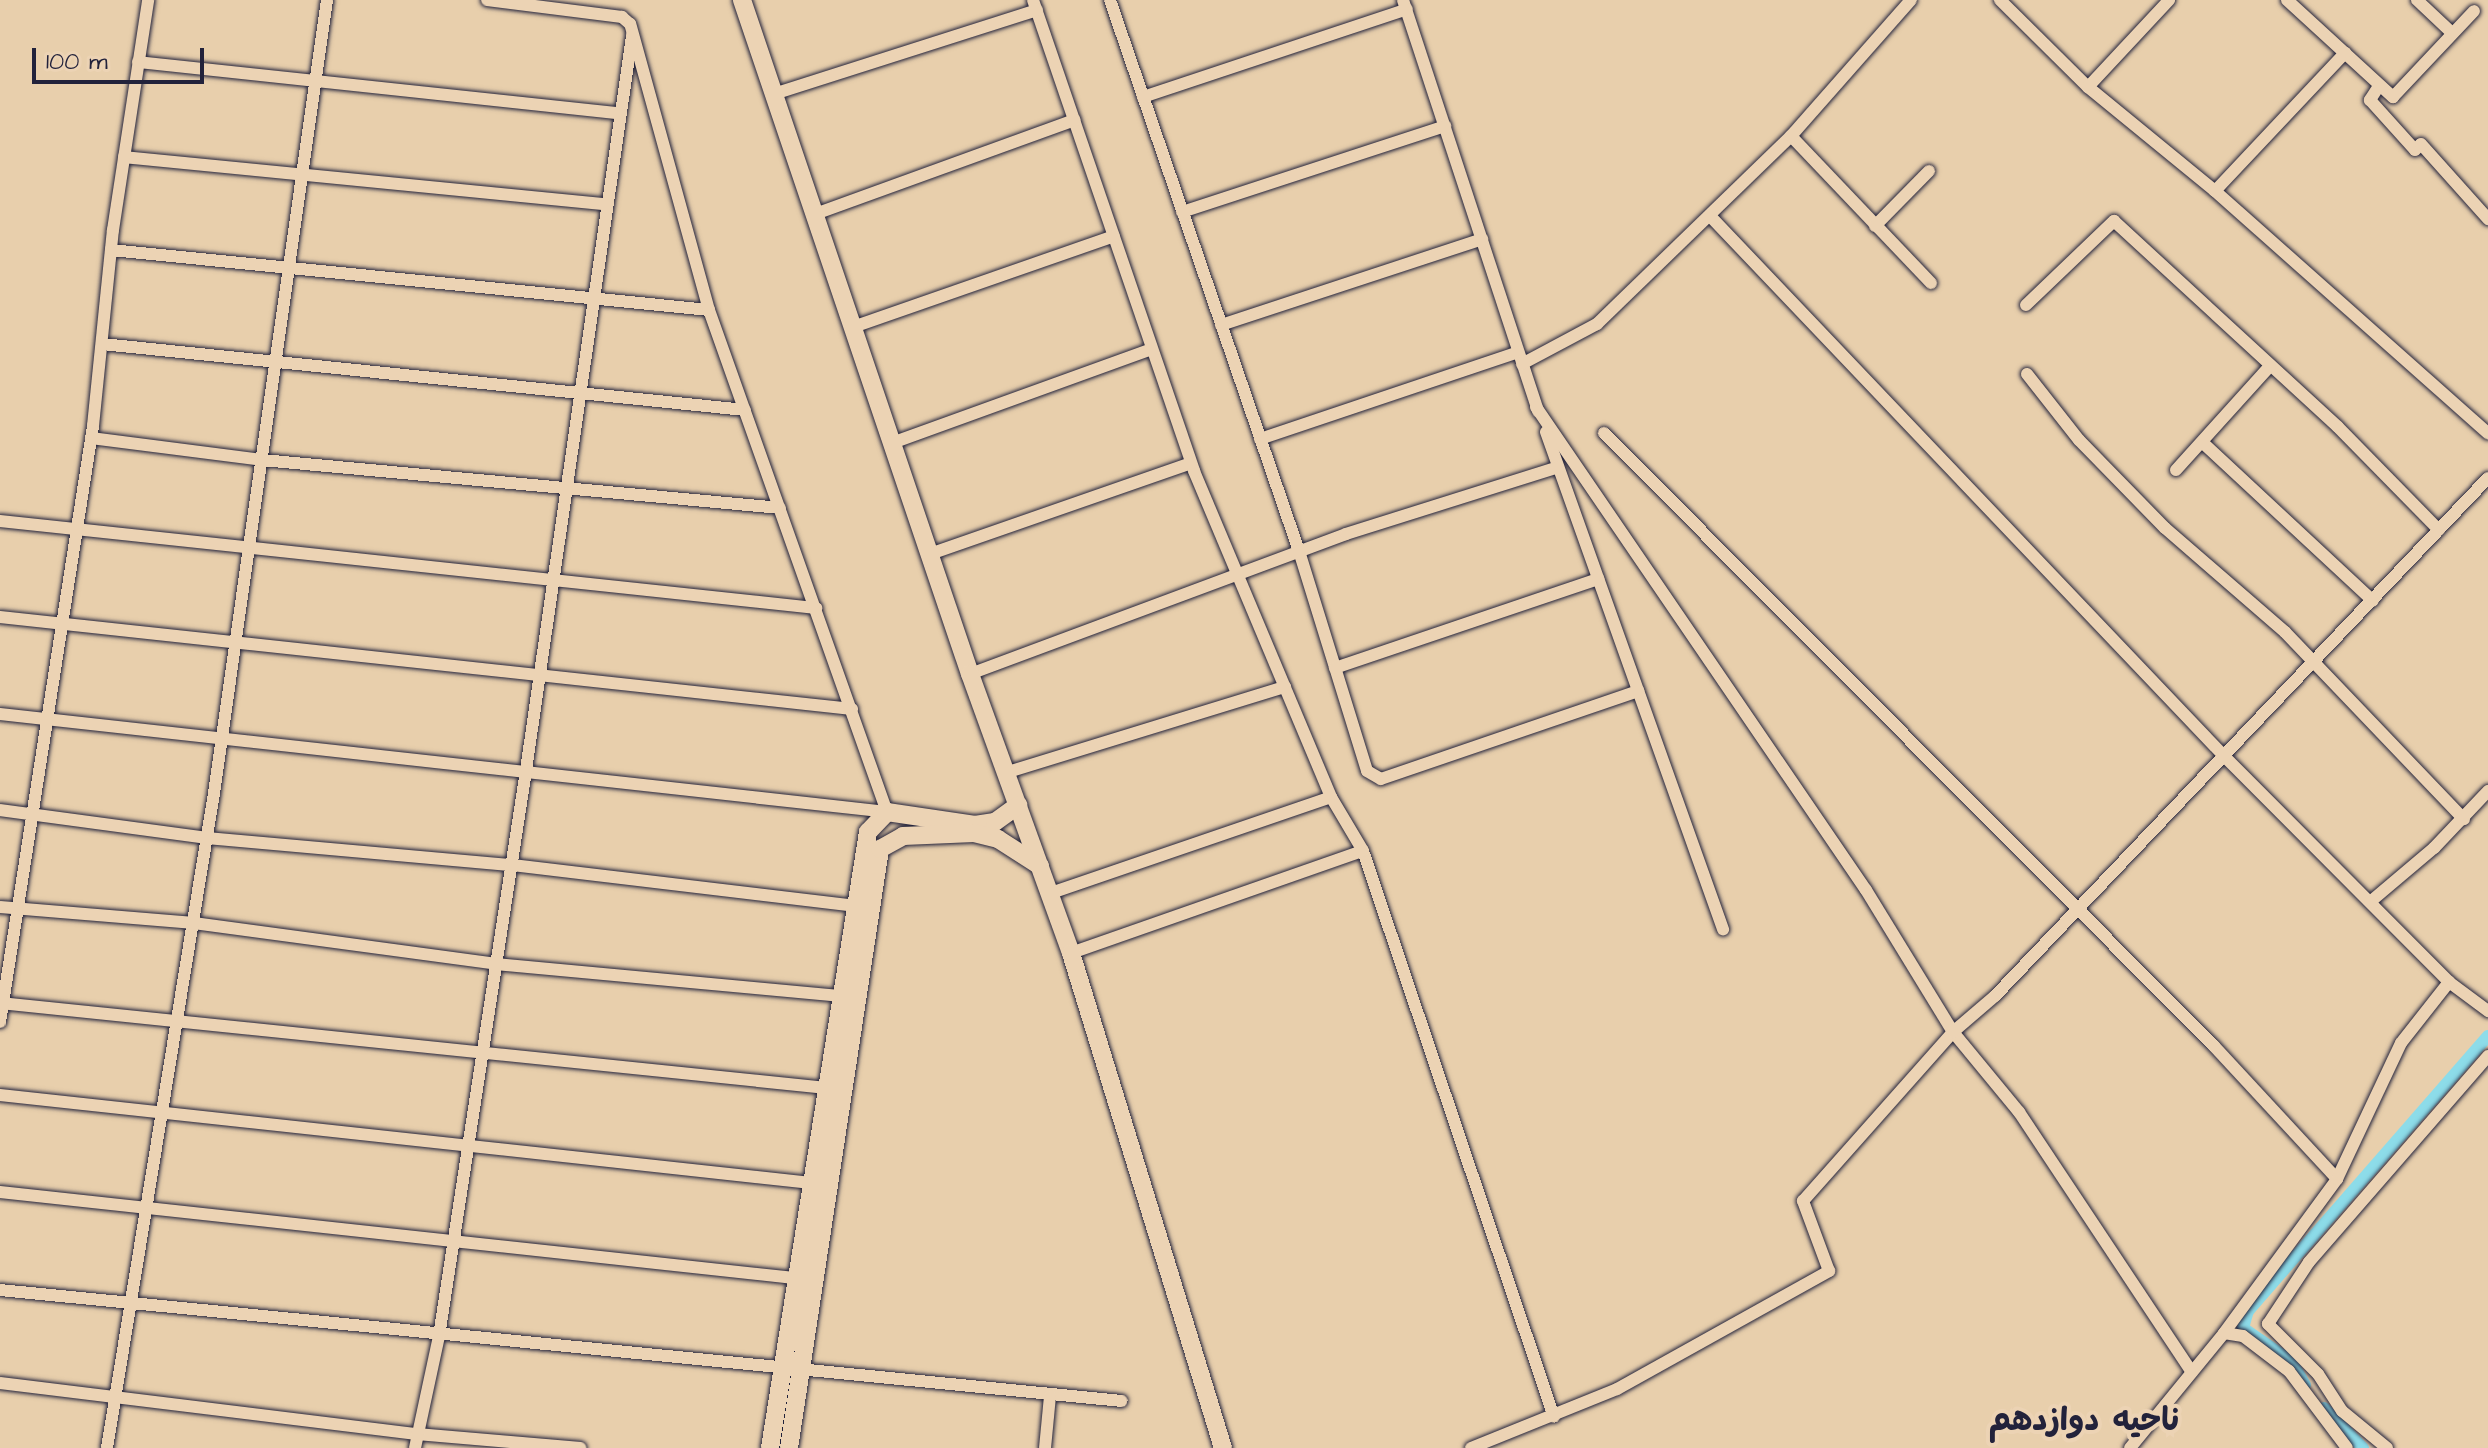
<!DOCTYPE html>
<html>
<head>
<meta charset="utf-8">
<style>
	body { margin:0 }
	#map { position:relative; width:2488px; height:1448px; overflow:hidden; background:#e8cfac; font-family:"Architects Daughter","Playpen Sans Arabic",sans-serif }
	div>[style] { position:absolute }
	.canal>* { height:12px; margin:-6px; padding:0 6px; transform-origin:6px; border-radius:6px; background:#8ddce9 }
	.roads { filter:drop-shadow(0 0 2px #22223b) drop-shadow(0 0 2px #22223b) }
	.street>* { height:12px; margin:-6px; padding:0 6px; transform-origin:6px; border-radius:6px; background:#ecd3b4 }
	.secondary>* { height:18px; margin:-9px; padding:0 9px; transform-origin:9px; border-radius:9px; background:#ecd3b4 }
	span { translate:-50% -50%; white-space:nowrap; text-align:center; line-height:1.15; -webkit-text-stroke:8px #ecd3b4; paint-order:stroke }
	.district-label { font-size:32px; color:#22223b; font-weight:700 }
	.scale { position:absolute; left:32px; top:48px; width:172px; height:36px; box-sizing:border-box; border:4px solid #22223b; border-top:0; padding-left:10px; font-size:24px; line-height:28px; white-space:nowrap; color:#22223b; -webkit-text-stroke:6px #ecd3b4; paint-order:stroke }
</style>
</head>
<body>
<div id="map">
	<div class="canal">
		<div style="left:2305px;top:1385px;width:28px;rotate:-120deg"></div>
		<div style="left:2291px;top:1361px;width:58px;rotate:-145.5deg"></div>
		<div style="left:2243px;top:1328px;width:18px;rotate:-74deg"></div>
		<div style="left:2248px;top:1311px;width:365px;rotate:-48.9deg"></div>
		<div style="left:2324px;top:1408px;width:56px;rotate:45.7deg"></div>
	</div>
	<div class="roads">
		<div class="street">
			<div style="left:1033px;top:0;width:498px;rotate:71.1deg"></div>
			<div style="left:1194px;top:471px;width:354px;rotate:67.2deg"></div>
			<div style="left:1331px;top:797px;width:63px;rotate:59.3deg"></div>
			<div style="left:1363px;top:851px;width:597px;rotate:71.35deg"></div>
			<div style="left:1110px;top:0;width:583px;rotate:71.07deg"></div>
			<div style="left:1299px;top:551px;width:230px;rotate:72.8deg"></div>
			<div style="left:1367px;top:771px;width:16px;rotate:30deg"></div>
			<div style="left:1381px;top:779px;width:272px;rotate:-18.9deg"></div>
			<div style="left:1403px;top:0;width:433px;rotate:71.8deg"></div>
			<div style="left:2000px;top:0;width:124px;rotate:44.7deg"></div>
			<div style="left:2088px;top:87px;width:164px;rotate:39.3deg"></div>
			<div style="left:2215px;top:191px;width:365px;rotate:41.6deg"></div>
			<div style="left:2287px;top:0;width:144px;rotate:42.5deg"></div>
			<div style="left:2393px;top:97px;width:118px;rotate:-46.7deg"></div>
			<div style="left:2417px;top:0;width:48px;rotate:43.3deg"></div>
			<div style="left:138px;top:62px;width:484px;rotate:6.1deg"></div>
			<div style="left:2379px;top:86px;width:17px;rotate:123deg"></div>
			<div style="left:2370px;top:100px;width:67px;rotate:48deg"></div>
			<div style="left:2415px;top:150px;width:8px;rotate:-45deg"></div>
			<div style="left:2421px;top:144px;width:101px;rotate:48.2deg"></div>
			<div style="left:2088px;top:87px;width:119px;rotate:-47deg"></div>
			<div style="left:774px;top:94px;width:276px;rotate:-17.7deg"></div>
			<div style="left:1143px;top:97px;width:278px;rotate:-18.4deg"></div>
			<div style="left:1791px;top:136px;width:203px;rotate:46.4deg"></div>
			<div style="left:124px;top:157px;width:485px;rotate:5.6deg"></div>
			<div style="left:2215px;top:191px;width:190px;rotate:-46.7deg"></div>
			<div style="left:1182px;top:212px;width:277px;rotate:-18.1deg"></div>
			<div style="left:815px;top:214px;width:276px;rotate:-19.9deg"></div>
			<div style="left:1711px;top:217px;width:743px;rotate:46.42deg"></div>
			<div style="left:2223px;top:755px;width:320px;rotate:45.1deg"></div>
			<div style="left:2449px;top:982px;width:49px;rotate:36.6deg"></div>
			<div style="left:1875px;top:226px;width:77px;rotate:-45.5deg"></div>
			<div style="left:111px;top:250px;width:601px;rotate:5.73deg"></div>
			<div style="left:2026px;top:305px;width:122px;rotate:-43.7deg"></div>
			<div style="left:2114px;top:221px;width:304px;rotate:42.6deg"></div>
			<div style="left:2338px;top:427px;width:144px;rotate:45.6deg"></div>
			<div style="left:1221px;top:325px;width:275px;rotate:-18.2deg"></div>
			<div style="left:853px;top:327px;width:276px;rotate:-19.2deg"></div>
			<div style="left:102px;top:344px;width:646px;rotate:5.86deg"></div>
			<div style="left:1522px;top:364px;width:85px;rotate:-28.1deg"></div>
			<div style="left:1597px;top:324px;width:270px;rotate:-44.1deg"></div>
			<div style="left:1791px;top:136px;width:181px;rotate:-48.6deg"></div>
			<div style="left:2027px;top:374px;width:84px;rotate:51.8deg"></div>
			<div style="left:2079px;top:440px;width:123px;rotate:45.7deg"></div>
			<div style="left:2165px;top:528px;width:159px;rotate:40.9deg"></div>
			<div style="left:2285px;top:632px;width:259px;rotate:46.3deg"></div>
			<div style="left:1536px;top:407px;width:585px;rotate:55.66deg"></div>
			<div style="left:1866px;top:890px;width:167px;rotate:58.5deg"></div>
			<div style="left:1953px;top:1032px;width:104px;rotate:50.5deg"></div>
			<div style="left:2019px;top:1112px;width:312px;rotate:56.4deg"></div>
			<div style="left:1546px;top:432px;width:528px;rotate:70.4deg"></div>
			<div style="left:1604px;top:433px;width:865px;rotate:45.14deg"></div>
			<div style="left:2214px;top:1046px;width:181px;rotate:47.2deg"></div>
			<div style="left:91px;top:438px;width:172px;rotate:7.3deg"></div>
			<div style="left:262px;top:460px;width:520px;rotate:5.29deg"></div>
			<div style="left:1260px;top:439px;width:272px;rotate:-18.6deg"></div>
			<div style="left:2202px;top:442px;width:233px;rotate:42.9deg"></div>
			<div style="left:892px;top:443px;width:276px;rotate:-19.9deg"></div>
			<div style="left:2176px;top:470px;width:140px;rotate:-47.9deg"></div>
			<div style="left:0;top:521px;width:821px;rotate:6.09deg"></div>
			<div style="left:930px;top:554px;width:276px;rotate:-19.2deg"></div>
			<div style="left:0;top:617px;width:857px;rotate:6.16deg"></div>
			<div style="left:1335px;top:668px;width:278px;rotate:-18.7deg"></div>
			<div style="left:970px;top:674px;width:401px;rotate:-20.4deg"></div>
			<div style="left:1346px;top:534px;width:222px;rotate:-17.5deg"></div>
			<div style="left:0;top:714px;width:892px;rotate:6.3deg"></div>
			<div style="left:887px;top:812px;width:533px;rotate:-109.52deg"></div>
			<div style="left:709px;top:310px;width:297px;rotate:-105.4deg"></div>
			<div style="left:630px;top:24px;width:11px;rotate:-139deg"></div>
			<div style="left:622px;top:17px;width:136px;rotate:-172.8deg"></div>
			<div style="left:1008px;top:772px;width:290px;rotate:-17.1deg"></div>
			<div style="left:0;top:810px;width:209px;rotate:7.7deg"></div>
			<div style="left:207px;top:838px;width:306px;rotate:5.1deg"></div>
			<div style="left:512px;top:865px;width:345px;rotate:6.8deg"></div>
			<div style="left:1051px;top:893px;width:296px;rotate:-18.9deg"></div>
			<div style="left:2370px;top:902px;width:84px;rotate:-40.2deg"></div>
			<div style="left:2434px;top:848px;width:79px;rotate:-46.5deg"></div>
			<div style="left:0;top:907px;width:195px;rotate:4.7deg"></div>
			<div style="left:194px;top:923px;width:305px;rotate:7.7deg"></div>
			<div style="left:496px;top:964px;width:347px;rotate:5.3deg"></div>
			<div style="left:1071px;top:953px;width:309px;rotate:-19.3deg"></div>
			<div style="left:0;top:1003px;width:831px;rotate:5.87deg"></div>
			<div style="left:0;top:1022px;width:603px;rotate:-81.13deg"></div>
			<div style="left:93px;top:426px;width:197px;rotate:-84.2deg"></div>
			<div style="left:113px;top:230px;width:233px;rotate:-81.3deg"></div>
			<div style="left:0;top:1095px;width:816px;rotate:6.19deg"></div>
			<div style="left:0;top:1192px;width:799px;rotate:6.18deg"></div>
			<div style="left:0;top:1290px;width:1127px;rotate:5.65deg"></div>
			<div style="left:2224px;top:1333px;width:19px;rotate:9deg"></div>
			<div style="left:2243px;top:1336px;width:58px;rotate:37.3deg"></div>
			<div style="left:2289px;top:1371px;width:96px;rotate:53deg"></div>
			<div style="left:0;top:1383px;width:420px;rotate:7deg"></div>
			<div style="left:417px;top:1434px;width:164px;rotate:4.9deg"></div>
			<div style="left:107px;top:1448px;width:664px;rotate:-80.72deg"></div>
			<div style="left:214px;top:793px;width:801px;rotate:-81.89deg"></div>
			<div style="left:415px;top:1448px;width:115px;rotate:-77.9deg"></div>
			<div style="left:439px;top:1336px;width:559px;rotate:-81.25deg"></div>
			<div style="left:524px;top:784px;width:756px;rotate:-81.78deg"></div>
			<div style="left:1045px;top:1448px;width:52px;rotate:-84.5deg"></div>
			<div style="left:1471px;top:1448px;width:157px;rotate:-22deg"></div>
			<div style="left:1617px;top:1389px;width:243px;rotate:-29.1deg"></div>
			<div style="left:1829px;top:1271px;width:75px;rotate:-110.4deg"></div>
			<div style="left:1803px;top:1201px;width:226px;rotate:-48.4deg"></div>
			<div style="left:1953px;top:1032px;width:55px;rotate:-40.6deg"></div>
			<div style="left:1995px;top:996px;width:715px;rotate:-46.42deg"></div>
			<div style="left:2130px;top:1448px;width:149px;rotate:-50.7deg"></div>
			<div style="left:2224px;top:1333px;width:191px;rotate:-53.7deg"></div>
			<div style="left:2337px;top:1179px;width:150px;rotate:-64.8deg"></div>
			<div style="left:2401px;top:1043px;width:78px;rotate:-51.8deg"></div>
			<div style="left:2387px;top:1448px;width:58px;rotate:-140.6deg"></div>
			<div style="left:2342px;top:1411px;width:44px;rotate:-123deg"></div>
			<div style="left:2318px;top:1374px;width:71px;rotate:-135deg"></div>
			<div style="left:2268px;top:1324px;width:74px;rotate:-56.5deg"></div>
			<div style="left:2309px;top:1262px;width:273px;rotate:-49deg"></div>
		</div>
		<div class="secondary">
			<div style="left:742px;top:0;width:712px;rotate:71.31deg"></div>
			<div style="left:970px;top:674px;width:297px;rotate:70.1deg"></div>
			<div style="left:1071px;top:953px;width:518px;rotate:72.93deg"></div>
			<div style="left:770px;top:1448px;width:624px;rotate:-80.96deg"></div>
			<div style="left:868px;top:832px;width:28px;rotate:-46deg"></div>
			<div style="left:887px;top:812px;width:89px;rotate:8.4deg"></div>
			<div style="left:975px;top:825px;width:20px;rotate:-9deg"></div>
			<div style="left:995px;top:822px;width:29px;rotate:-36deg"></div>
			<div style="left:789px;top:1448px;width:606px;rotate:-81.36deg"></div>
			<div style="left:880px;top:849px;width:26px;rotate:-29deg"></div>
			<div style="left:903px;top:836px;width:71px;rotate:-2.4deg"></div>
			<div style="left:974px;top:833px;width:25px;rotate:14deg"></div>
			<div style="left:998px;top:839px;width:50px;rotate:32.7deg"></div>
		</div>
	</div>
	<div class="district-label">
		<span style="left:2084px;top:1421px">ناحیه دوازدهم</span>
	</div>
	<div class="scale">100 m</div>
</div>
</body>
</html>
